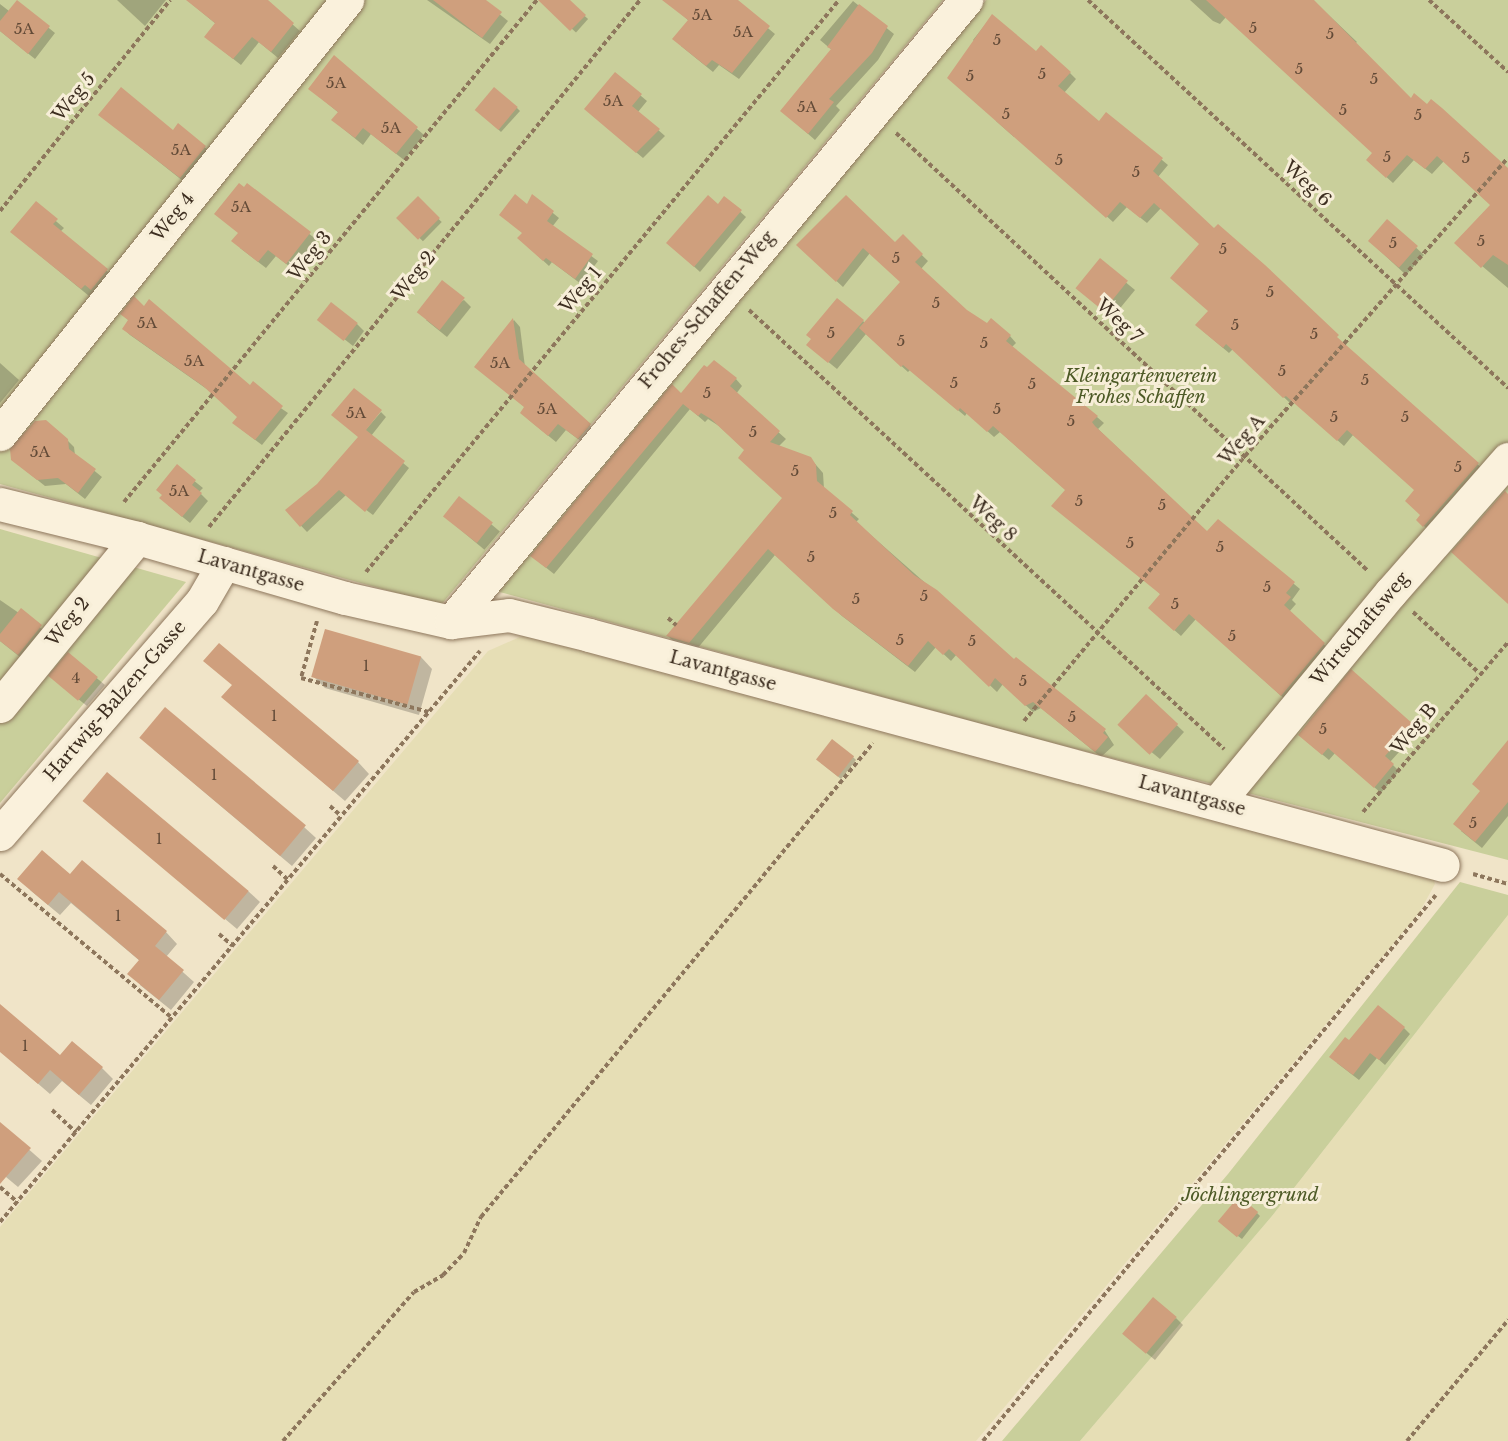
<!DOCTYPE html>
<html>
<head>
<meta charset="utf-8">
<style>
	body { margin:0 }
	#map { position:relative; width:1508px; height:1441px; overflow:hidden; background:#f0e4c8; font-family:"Libre Baskerville",serif }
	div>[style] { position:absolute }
	.farmland>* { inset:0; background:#e6deb5 }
	.green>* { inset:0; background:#c9cf9b }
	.shadow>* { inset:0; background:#0003; transform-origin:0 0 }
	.building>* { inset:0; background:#cf9f7d; transform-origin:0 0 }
	.path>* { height:4px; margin-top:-2px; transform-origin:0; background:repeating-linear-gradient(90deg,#8d765c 0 4.5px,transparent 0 7.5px) }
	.roads { filter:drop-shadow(0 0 2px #8d765c) drop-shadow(0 0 2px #8d765c) }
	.minor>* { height:33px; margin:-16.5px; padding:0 16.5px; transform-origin:16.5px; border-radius:16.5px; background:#faf1dc }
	span { translate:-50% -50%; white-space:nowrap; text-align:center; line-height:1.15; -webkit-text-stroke:6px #f7eed8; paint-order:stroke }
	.number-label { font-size:15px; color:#624a37 }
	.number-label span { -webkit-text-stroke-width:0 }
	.street-label { font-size:18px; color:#3d2e20 }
	.park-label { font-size:18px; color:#4d5a26; font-style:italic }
</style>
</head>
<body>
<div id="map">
	<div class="farmland">
		<div style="clip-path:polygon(531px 632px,1433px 876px,1435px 884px,1419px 913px,976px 1441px,0 1441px,0 1227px,488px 651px)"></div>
		<div style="clip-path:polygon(1508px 915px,1508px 1441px,1080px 1441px,1272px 1216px)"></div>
	</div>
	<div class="green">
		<div style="clip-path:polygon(0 0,943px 0,441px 605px,0 484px)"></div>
		<div style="clip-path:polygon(986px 0,1508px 0,1508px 860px,1026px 736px,496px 591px)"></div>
		<div style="clip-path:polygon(0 529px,186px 582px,0 803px)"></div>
		<div style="clip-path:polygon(1460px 882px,1508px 895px,1508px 915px,1272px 1216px,1080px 1441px,1002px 1441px,1228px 1174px)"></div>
	</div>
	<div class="shadow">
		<div style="clip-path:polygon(117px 0,166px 0,145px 26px)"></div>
		<div style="clip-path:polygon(187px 0,265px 0,300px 31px,278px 58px,259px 42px,241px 65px,213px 43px,216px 24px)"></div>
		<div style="clip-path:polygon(427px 0,482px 0,508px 21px,490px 44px)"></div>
		<div style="clip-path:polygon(688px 0,734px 0,775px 34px,739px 79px,719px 65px,713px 72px,681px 46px,689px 21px,678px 11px)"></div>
		<div style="clip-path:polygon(1190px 0,1313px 0,1357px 42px,1353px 45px,1411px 100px,1508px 172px,1508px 288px,1462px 249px,1491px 205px,1444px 161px,1432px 174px,1414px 160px,1393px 183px,1374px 166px,1374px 153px,1226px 17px,1220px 24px,1213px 21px)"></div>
		<div style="left:568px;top:1px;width:27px;height:18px;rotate:42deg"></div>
		<div style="clip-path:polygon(853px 1px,894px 34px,878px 60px,836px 106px,840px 110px,815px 140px,782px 111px,832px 50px,820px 40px)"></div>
		<div style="clip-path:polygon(17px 2px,55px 33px,35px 59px,0 31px,0 4px,9px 11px)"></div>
		<div style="clip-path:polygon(992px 16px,1036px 53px,1070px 73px,1076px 79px,1064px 93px,1099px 123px,1107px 114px,1162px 160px,1168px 165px,1158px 177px,1214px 230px,1264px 266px,1342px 344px,1484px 470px,1430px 532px,1418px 520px,1422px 515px,1416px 490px,1353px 435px,1344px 446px,1292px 400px,1290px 403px,1233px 349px,1229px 353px,1203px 331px,1210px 311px,1201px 244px,1161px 208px,1147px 223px,1127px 207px,1113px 222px,1016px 134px,1014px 137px,996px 121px,979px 46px,973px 40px)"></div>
		<div style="clip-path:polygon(334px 57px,424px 135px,404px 160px,371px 134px,363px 145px,341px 127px,339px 113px,310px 89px)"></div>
		<div style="clip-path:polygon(615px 74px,647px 101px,638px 112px,665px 136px,643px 158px,592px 115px)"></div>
		<div style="clip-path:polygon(517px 108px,520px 111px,501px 132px,476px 109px)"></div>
		<div style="clip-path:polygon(100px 115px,173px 132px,178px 125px,213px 154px,188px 185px)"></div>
		<div style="clip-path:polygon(248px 186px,317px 240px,294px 270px,276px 256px,266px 268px,240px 248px)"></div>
		<div style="clip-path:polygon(532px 196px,559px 218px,552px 227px,598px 261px,581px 284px,552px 262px,549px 266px,525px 244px,523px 234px)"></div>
		<div style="clip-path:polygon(725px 198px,746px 217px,700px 272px,674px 248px)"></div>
		<div style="left:418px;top:199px;width:33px;height:27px;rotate:44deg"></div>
		<div style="clip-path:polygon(36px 204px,64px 228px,60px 232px,114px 277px,89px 296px,20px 239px)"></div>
		<div style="clip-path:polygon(1387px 221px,1424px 255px,1406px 275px,1377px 248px)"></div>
		<div style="clip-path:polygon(903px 237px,928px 261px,921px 269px,966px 311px,987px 325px,991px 320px,1010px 336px,1016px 343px,1012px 347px,1097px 417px,1104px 423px,1098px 429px,1207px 533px,1218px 521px,1300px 589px,1292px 600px,1296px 604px,1289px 612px,1330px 650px,1288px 702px,1196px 619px,1181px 636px,1156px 614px,1161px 595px,1066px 490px,1000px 432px,994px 437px,967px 413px,965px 416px,910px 370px,908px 372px,866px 334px,837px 369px,816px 352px,863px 321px,865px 323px,902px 282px,870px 253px,843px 287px,804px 251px,895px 244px)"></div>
		<div style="clip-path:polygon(1100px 261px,1135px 290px,1112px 318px,1085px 295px)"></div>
		<div style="clip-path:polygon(464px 300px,471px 307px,447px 337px,426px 320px)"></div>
		<div style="clip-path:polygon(122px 313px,250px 387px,288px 413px,262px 445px,241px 429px,239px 417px,211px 392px,130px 335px,124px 329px,130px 322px)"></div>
		<div style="clip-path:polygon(319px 319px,357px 324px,364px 331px,353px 346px)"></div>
		<div style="clip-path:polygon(514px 320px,520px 327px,525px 367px,597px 432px,586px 445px,566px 430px,556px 442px,529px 420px,526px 408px,476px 367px)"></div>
		<div style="clip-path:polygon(0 363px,19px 380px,0 403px)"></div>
		<div style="clip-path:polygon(736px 379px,742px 386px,736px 394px,786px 439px,779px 446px,810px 458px,823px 473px,824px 489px,859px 519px,856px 522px,1014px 661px,1016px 659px,1105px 731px,1114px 745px,1101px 757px,1041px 708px,1033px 712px,1003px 684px,997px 692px,957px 654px,951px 661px,936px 647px,915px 672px,842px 616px,775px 555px,697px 649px,675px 643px,668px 636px,783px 498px,746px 451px,719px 426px,708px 419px,705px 422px,690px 409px,554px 574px,539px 562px,681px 395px)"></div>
		<div style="clip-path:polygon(381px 412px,386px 417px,371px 436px,409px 468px,373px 515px,346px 495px,307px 532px,287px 511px,318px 485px)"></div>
		<div style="clip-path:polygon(57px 430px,74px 447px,75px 455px,102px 477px,85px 499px,66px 484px,45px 486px,20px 466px)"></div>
		<div style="clip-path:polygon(177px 467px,203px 488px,199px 492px,208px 501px,190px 523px,168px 505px)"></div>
		<div style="left:460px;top:498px;width:52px;height:24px;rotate:40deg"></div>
		<div style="clip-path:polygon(0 600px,48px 633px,25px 661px,0 641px)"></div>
		<div style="clip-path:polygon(68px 654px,105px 685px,87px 706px,58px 683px)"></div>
		<div style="clip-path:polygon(421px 657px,432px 669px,419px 715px,325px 688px,313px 676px)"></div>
		<div style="clip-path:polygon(1146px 696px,1184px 732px,1160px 759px,1127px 732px)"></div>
		<div style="clip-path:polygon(223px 697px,358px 762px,369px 774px,345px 801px)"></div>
		<div style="clip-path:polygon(1412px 725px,1418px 731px,1390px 762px,1399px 771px,1381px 793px,1335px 753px,1329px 760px,1306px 741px)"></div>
		<div style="clip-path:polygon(153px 749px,304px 827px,316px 838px,292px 866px)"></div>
		<div style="clip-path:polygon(1508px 753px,1508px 816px,1482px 848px,1461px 831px)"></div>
		<div style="clip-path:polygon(853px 757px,856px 760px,841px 779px,821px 763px)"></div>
		<div style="clip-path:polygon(85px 801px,248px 891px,260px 902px,237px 929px)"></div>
		<div style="clip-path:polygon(70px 876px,166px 932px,177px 944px,166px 957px,194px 982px,171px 1010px,140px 985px,140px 961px,71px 903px,60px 915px,30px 890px)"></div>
		<div style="clip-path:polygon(0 1006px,60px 1057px,102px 1068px,113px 1079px,91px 1105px,62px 1081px,50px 1094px,0 1051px)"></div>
		<div style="clip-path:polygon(1404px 1028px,1410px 1034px,1385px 1065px,1377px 1058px,1359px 1080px,1337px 1063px,1350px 1042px)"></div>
		<div style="clip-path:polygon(0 1124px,42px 1161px,18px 1187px,0 1172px)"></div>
		<div style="clip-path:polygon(1257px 1213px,1260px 1216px,1242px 1239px,1223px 1225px)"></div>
		<div style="clip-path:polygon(1176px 1318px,1183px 1325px,1155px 1360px,1132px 1341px)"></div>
	</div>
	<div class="building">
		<div style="clip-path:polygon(17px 0,50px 26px,28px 54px,0 31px,0 21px)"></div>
		<div style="clip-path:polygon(186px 0,268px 0,294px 23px,271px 52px,252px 37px,233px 59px,204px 37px,215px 23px)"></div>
		<div style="clip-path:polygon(433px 0,486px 0,502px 12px,482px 38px)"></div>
		<div style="clip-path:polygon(538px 0,570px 0,586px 15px,570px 31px)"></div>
		<div style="clip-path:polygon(662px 0,738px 0,770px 26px,732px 73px,712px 60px,706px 66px,672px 39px,688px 20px)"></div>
		<div style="clip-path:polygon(1206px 0,1314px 0,1411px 98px,1414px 93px,1427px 104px,1431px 99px,1442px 108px,1508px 168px,1508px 265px,1493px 255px,1481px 268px,1454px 243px,1490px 205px,1437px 156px,1425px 169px,1407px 155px,1386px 178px,1366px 160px,1372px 153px)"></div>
		<div style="clip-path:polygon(859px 4px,888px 26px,872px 53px,829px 99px,834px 102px,808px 134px,780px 111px,831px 49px,827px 47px)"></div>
		<div style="clip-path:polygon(992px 14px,1036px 51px,1041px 45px,1071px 72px,1058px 86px,1099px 121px,1106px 112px,1163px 158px,1153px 171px,1214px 228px,1218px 224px,1265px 265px,1339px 335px,1337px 337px,1479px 463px,1423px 527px,1416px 520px,1420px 515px,1405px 501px,1414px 490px,1347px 430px,1337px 441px,1286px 396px,1283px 398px,1226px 344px,1223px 348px,1195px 325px,1208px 311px,1170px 278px,1199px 244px,1154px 203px,1140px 218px,1120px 202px,1106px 218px,947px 78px)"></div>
		<div style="clip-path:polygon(334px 55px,418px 127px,396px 154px,363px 128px,355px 138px,331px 120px,338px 112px,308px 89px)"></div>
		<div style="clip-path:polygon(615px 72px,642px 94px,632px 106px,660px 129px,636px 153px,584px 109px)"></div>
		<div style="clip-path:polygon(121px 87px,173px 130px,178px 123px,206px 146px,180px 178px,98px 115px)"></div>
		<div style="left:494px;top:87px;width:31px;height:30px;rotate:40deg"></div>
		<div style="clip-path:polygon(239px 183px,244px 187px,247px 183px,311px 232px,286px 264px,268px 250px,258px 262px,231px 241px,238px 233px,214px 214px)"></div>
		<div style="clip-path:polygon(515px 194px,527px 204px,532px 194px,554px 211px,547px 221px,593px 254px,575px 279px,546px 258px,543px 261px,517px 238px,522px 233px,499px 215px)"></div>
		<div style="clip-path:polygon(708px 195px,718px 204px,724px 196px,742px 210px,694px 267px,666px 243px)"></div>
		<div style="clip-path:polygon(846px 195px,895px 242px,903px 234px,923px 254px,915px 262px,967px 310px,987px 323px,991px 318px,1011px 335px,1006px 341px,1098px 416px,1092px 422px,1095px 426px,1207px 531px,1218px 519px,1295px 582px,1286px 593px,1291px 597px,1284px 605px,1325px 643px,1281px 696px,1189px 614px,1174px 631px,1148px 608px,1160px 594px,1051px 506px,1065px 490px,993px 426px,987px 432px,960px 408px,958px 411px,903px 365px,901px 367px,859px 328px,900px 282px,863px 248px,836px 282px,796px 245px)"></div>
		<div style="left:418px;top:196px;width:31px;height:31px;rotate:45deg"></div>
		<div style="clip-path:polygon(36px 201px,58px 219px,53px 224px,108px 269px,91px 290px,85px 285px,81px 289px,10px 232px)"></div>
		<div style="left:1387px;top:219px;width:41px;height:29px;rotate:41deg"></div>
		<div style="left:1100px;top:258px;width:36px;height:39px;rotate:39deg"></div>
		<div style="left:442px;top:280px;width:29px;height:41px;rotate:38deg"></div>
		<div style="clip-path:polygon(134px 296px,144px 306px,149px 299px,250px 385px,253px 381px,283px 406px,255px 440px,232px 423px,237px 417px,203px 386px,122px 329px,128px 320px,120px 314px)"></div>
		<div style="clip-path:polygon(837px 298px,864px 320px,828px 363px,806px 345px,811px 339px,806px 335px)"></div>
		<div style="left:331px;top:302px;width:34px;height:23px;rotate:38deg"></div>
		<div style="clip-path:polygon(513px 318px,519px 359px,591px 424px,578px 439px,558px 424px,548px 436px,520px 413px,524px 407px,474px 367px)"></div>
		<div style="clip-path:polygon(714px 360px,737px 378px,730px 386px,780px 431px,770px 442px,811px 457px,816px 465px,817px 481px,853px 511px,850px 515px,914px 575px,937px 590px,1014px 659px,1016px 657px,1106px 729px,1103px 733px,1108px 737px,1095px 752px,1033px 702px,1025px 706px,995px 678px,989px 687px,949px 649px,943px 655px,928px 641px,908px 666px,833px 609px,768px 549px,689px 643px,666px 636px,782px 498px,738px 458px,744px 450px,711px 419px,701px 413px,698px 416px,683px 404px,546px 568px,530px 556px,672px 384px,681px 393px,704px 365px,707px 367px)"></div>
		<div style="clip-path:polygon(354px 388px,382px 410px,366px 430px,405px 461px,365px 512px,339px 490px,300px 527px,285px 510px,317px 484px,358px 437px,331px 415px)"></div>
		<div style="clip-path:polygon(46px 420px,68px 439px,69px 449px,96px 469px,78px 493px,58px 478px,37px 480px,11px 460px,10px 449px,35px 421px)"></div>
		<div style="clip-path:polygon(177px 464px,196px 480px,192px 485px,202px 493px,182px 517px,159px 498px,162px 495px,156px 490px)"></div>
		<div style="clip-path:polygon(1505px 491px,1508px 494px,1508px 604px,1451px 552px)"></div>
		<div style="left:459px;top:496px;width:43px;height:26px;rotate:38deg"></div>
		<div style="clip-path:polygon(21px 608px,42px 625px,18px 655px,0 641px,0 634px)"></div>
		<div style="left:325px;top:629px;width:100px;height:50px;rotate:16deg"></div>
		<div style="clip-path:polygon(219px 643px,359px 761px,333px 791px,221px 697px,232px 685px,203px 661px)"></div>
		<div style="left:68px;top:652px;width:39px;height:31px;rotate:40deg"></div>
		<div style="clip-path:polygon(1351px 669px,1413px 724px,1385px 756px,1394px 764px,1374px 788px,1328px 748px,1322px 755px,1298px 735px)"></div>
		<div style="left:1146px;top:694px;width:44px;height:42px;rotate:43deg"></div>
		<div style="left:165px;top:707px;width:184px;height:40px;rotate:40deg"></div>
		<div style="left:832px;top:739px;width:28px;height:26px;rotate:38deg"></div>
		<div style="clip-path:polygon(1508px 740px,1508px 802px,1475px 842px,1453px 824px,1480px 791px,1472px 784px)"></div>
		<div style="left:107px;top:772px;width:185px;height:38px;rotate:40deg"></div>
		<div style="clip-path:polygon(42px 850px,70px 874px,82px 860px,167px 931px,155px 946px,184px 970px,159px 1000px,127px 974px,139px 960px,59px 892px,48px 905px,17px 879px)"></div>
		<div style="clip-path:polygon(0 1004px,60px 1055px,72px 1041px,103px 1067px,79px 1095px,50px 1070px,38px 1084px,0 1052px)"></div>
		<div style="clip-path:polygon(1378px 1005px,1405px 1027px,1379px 1060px,1370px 1053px,1353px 1075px,1329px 1057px,1345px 1037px,1349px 1040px)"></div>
		<div style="clip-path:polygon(0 1122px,31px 1148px,0 1184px)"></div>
		<div style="left:1239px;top:1196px;width:25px;height:33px;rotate:40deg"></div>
		<div style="left:1153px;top:1297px;width:31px;height:48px;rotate:40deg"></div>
	</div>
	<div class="path">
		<div style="left:1088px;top:0;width:572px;rotate:42.73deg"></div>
		<div style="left:1429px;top:0;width:107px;rotate:42.3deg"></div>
		<div style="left:896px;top:133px;width:644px;rotate:42.86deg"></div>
		<div style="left:0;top:211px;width:271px;rotate:-51.1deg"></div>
		<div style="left:749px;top:310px;width:647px;rotate:42.74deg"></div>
		<div style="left:124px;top:502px;width:650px;rotate:-50.56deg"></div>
		<div style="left:209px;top:527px;width:681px;rotate:-50.72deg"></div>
		<div style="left:366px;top:572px;width:742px;rotate:-50.41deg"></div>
		<div style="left:1413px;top:612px;width:90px;rotate:42.7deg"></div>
		<div style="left:668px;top:618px;width:11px;rotate:41deg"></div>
		<div style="left:317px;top:621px;width:59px;rotate:105.7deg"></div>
		<div style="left:301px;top:678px;width:132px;rotate:14.9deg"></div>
		<div style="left:1024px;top:721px;width:345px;rotate:-50.2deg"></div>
		<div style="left:1245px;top:456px;width:397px;rotate:-48.6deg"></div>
		<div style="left:330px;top:806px;width:15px;rotate:42deg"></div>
		<div style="left:1363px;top:812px;width:223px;rotate:-49.5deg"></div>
		<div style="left:273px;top:866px;width:21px;rotate:43deg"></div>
		<div style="left:0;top:874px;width:224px;rotate:39.9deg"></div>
		<div style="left:1473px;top:874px;width:36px;rotate:16deg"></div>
		<div style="left:219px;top:934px;width:18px;rotate:41deg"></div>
		<div style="left:52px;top:1110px;width:33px;rotate:43deg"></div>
		<div style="left:0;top:1187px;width:23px;rotate:41deg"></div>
		<div style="left:0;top:1222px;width:746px;rotate:-49.95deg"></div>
		<div style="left:283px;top:1441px;width:198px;rotate:-48.7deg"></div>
		<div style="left:414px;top:1292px;width:34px;rotate:-30deg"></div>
		<div style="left:443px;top:1275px;width:30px;rotate:-46deg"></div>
		<div style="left:464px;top:1253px;width:40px;rotate:-65deg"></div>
		<div style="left:481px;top:1217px;width:615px;rotate:-50.41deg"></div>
		<div style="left:983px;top:1441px;width:709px;rotate:-50.32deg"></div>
		<div style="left:1407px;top:1441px;width:158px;rotate:-50.1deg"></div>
	</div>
	<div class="roads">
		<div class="minor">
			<div style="left:0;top:434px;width:556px;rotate:-51.36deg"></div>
			<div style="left:0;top:504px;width:141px;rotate:13.9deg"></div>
			<div style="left:137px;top:538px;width:216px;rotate:16.1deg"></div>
			<div style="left:345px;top:598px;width:109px;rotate:12.8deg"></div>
			<div style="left:451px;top:622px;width:58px;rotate:-6.9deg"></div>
			<div style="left:509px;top:615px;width:82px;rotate:14deg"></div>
			<div style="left:589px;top:635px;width:884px;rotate:15.07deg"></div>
			<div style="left:451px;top:622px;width:808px;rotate:-50.38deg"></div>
			<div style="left:0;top:706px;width:217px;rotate:-50.8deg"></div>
			<div style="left:1217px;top:803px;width:273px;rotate:-50.5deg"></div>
			<div style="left:1391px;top:592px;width:177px;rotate:-48.7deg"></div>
			<div style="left:0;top:834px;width:308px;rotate:-49.1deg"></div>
			<div style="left:202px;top:601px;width:44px;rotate:-59.9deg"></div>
		</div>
	</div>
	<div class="number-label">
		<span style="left:702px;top:15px">5A</span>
		<span style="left:1253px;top:28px">5</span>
		<span style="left:24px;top:29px">5A</span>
		<span style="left:743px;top:32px">5A</span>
		<span style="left:1330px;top:34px">5</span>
		<span style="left:997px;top:40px">5</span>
		<span style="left:1299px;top:69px">5</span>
		<span style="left:1042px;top:74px">5</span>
		<span style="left:970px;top:76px">5</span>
		<span style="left:1374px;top:79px">5</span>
		<span style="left:336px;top:83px">5A</span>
		<span style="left:613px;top:101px">5A</span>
		<span style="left:807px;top:107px">5A</span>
		<span style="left:1343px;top:110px">5</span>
		<span style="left:1006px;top:114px">5</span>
		<span style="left:1418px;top:115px">5</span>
		<span style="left:391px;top:128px">5A</span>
		<span style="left:181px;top:150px">5A</span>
		<span style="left:1387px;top:157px">5</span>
		<span style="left:1466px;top:158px">5</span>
		<span style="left:1059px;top:160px">5</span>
		<span style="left:1136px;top:172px">5</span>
		<span style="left:241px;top:207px">5A</span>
		<span style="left:1481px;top:241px">5</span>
		<span style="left:1393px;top:243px">5</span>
		<span style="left:1223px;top:249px">5</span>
		<span style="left:896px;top:258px">5</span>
		<span style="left:1270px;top:292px">5</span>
		<span style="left:936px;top:303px">5</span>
		<span style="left:147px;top:323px">5A</span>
		<span style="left:1235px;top:325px">5</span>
		<span style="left:831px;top:333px">5</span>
		<span style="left:1314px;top:334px">5</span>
		<span style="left:901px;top:341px">5</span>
		<span style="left:984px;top:343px">5</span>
		<span style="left:194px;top:361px">5A</span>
		<span style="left:500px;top:363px">5A</span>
		<span style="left:1282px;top:371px">5</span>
		<span style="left:1365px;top:380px">5</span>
		<span style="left:954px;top:383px">5</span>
		<span style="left:1032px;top:384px">5</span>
		<span style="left:707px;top:393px">5</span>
		<span style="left:547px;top:409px">5A</span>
		<span style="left:997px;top:409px">5</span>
		<span style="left:356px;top:413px">5A</span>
		<span style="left:1334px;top:417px">5</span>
		<span style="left:1405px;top:417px">5</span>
		<span style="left:1071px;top:421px">5</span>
		<span style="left:753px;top:432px">5</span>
		<span style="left:40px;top:452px">5A</span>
		<span style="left:1458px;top:467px">5</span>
		<span style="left:795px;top:471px">5</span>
		<span style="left:179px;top:491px">5A</span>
		<span style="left:1079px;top:501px">5</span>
		<span style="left:1162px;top:505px">5</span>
		<span style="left:833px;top:513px">5</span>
		<span style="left:1130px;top:543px">5</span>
		<span style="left:1220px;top:547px">5</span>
		<span style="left:811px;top:557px">5</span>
		<span style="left:1267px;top:587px">5</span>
		<span style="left:924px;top:596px">5</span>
		<span style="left:856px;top:599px">5</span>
		<span style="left:1175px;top:604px">5</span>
		<span style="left:1232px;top:636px">5</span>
		<span style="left:900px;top:640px">5</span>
		<span style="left:972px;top:641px">5</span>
		<span style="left:366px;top:666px">1</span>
		<span style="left:76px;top:678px">4</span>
		<span style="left:1023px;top:681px">5</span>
		<span style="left:274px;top:716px">1</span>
		<span style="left:1072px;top:717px">5</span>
		<span style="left:1323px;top:729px">5</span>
		<span style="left:214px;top:775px">1</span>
		<span style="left:1473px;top:823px">5</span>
		<span style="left:159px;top:839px">1</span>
		<span style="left:118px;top:916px">1</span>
		<span style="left:25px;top:1046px">1</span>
	</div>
	<div class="street-label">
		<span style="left:74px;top:97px;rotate:-51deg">Weg 5</span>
		<span style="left:1307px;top:184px;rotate:43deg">Weg 6</span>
		<span style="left:173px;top:217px;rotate:-51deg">Weg 4</span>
		<span style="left:310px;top:256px;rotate:-51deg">Weg 3</span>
		<span style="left:414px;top:276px;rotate:-51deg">Weg 2</span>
		<span style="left:581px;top:290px;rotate:-50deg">Weg 1</span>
		<span style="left:707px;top:310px;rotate:-50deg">Frohes-Schaffen-Weg</span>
		<span style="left:1119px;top:321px;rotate:43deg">Weg 7</span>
		<span style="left:1242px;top:440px;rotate:-49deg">Weg A</span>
		<span style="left:993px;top:519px;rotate:43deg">Weg 8</span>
		<span style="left:251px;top:571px;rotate:16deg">Lavantgasse</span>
		<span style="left:68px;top:622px;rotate:-51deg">Weg 2</span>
		<span style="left:1360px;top:629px;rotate:-50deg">Wirtschaftsweg</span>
		<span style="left:723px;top:671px;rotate:15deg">Lavantgasse</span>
		<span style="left:115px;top:701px;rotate:-49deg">Hartwig-Balzen-Gasse</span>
		<span style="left:1414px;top:729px;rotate:-50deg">Weg B</span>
		<span style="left:1192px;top:796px;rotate:15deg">Lavantgasse</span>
	</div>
	<div class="park-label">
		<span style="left:1141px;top:387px">Kleingartenverein<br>Frohes Schaffen</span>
		<span style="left:1250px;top:1195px">Jöchlingergrund</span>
	</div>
</div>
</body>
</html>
